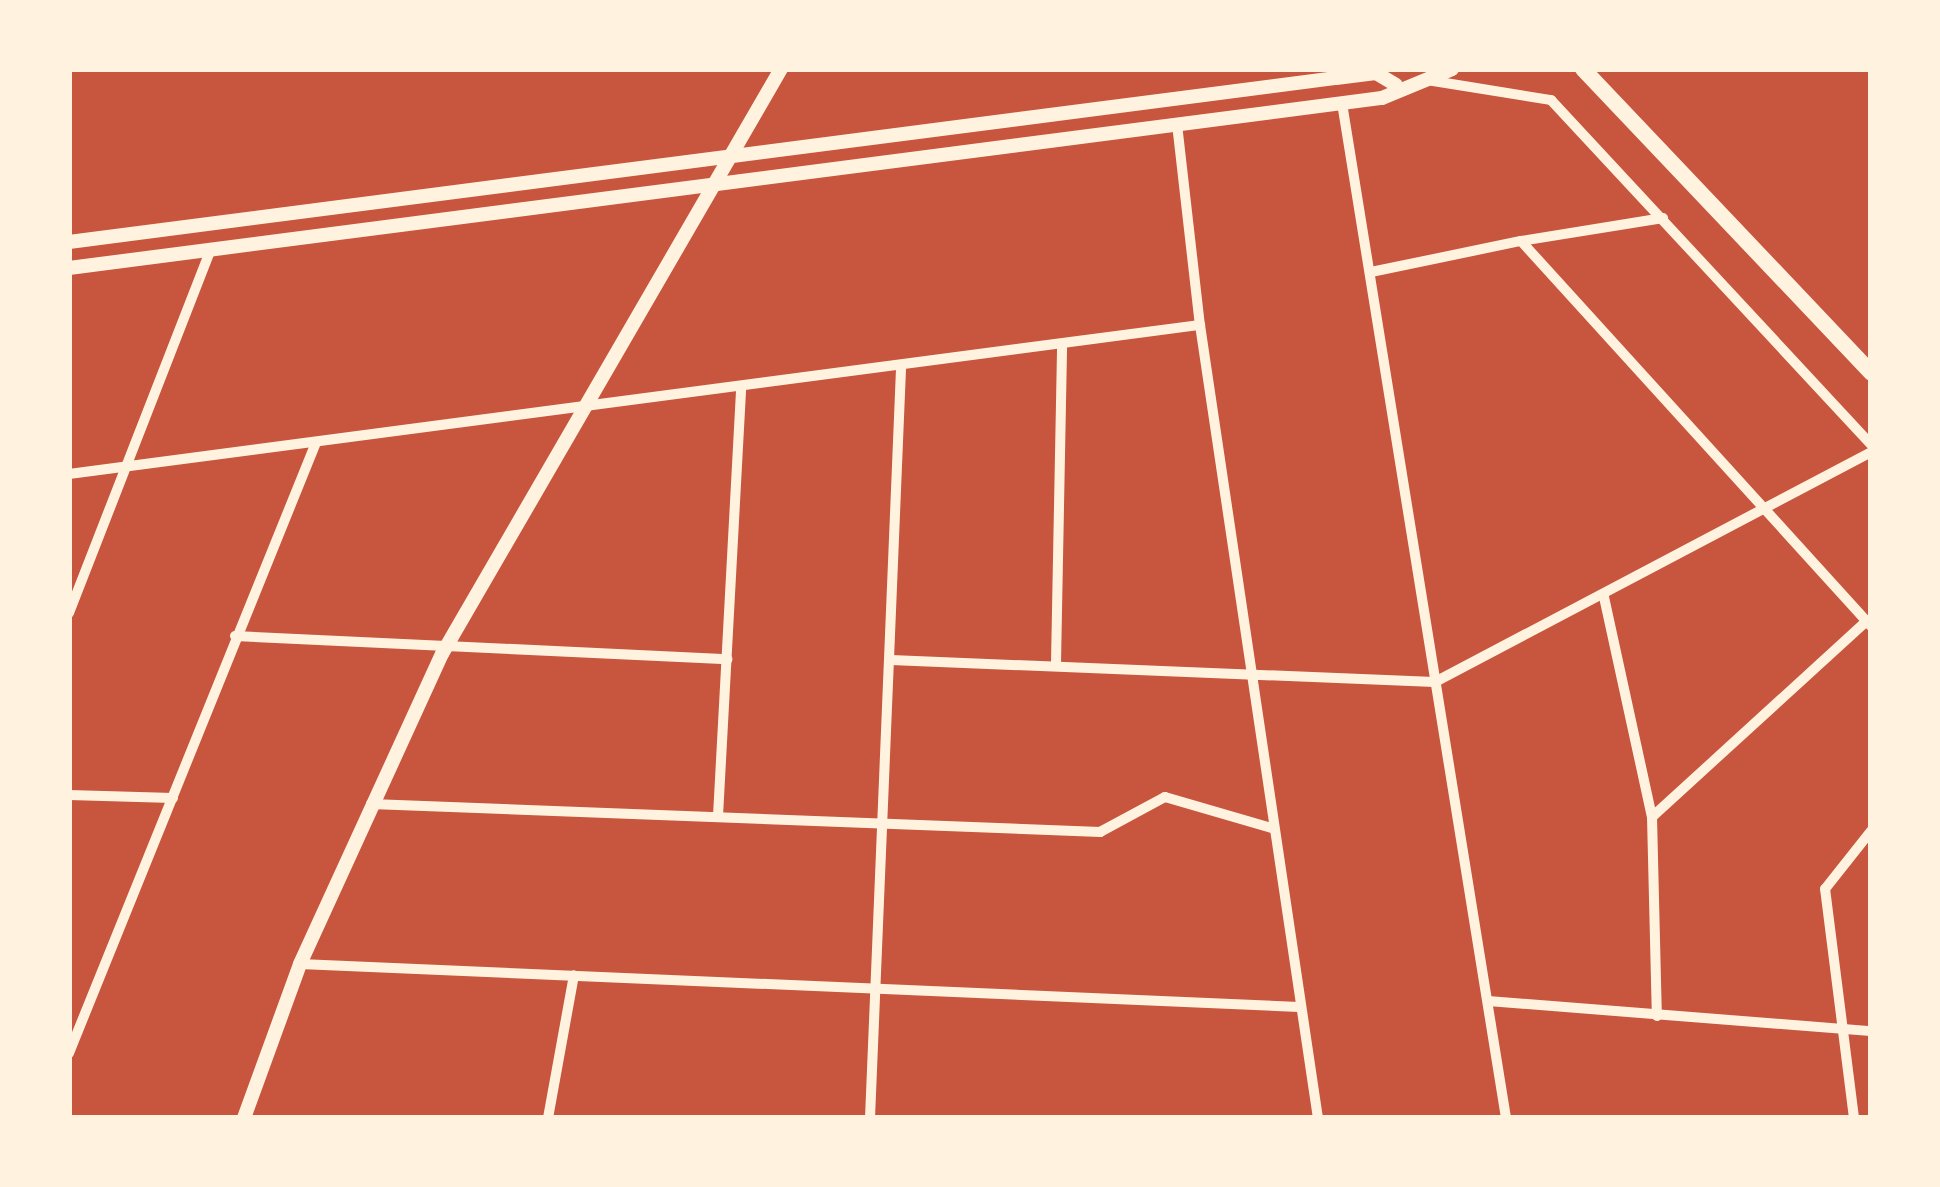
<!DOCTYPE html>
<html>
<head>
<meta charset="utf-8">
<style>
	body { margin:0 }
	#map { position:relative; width:1940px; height:1187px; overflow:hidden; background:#c8553d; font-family:Commissioner,sans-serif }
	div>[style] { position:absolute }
	.minor>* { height:10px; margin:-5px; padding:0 5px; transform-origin:5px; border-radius:5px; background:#fff3e0 }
	.tertiary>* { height:14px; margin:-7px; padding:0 7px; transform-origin:7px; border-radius:7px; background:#fff3e0 }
	.primary>* { height:16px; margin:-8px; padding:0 8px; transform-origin:8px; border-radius:8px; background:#fff3e0 }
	span { translate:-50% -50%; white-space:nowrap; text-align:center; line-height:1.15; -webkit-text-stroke:12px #fff3e0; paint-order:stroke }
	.frame { position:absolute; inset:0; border:72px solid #fff3e0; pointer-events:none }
</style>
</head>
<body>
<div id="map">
	<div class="minor">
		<div style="left:1427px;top:80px;width:126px;rotate:9.2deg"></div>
		<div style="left:1551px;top:100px;width:470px;rotate:47.1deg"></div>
		<div style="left:1342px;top:103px;width:1028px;rotate:80.82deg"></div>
		<div style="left:1177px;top:124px;width:202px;rotate:83.5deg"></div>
		<div style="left:1521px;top:241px;width:144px;rotate:-9.2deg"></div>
		<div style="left:1371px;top:272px;width:153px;rotate:-11.7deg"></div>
		<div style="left:1521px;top:241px;width:520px;rotate:47.73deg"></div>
		<div style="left:69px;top:474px;width:1141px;rotate:-7.51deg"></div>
		<div style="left:1200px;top:325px;width:802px;rotate:81.54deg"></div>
		<div style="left:1604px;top:597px;width:225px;rotate:77.7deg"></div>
		<div style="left:1652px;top:817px;width:199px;rotate:88.6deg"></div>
		<div style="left:69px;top:613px;width:388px;rotate:-68.7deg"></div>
		<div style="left:235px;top:636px;width:493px;rotate:2.7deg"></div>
		<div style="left:891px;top:660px;width:544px;rotate:2.32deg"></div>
		<div style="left:1435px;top:682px;width:493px;rotate:-27.8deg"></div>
		<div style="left:1056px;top:663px;width:317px;rotate:-88.9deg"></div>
		<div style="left:69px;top:795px;width:104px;rotate:1.7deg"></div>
		<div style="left:371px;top:804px;width:730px;rotate:2.2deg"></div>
		<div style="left:1100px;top:832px;width:74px;rotate:-28.3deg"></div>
		<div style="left:1165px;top:797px;width:111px;rotate:16.2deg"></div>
		<div style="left:718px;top:816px;width:428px;rotate:-86.9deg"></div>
		<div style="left:1652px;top:817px;width:291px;rotate:-42.4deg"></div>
		<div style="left:300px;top:964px;width:1000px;rotate:2.46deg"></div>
		<div style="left:1488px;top:1001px;width:384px;rotate:4.5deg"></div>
		<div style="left:69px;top:1053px;width:656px;rotate:-67.97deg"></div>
		<div style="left:548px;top:1118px;width:145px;rotate:-79.7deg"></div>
		<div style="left:870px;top:1118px;width:750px;rotate:-87.63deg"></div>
		<div style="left:1854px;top:1118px;width:231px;rotate:-97.2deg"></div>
		<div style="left:1825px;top:889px;width:74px;rotate:-51.6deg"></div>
	</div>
	<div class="tertiary">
		<div style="left:69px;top:242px;width:1278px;rotate:-7.38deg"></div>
		<div style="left:1336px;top:78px;width:40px;rotate:-7.1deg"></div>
		<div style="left:1376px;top:73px;width:23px;rotate:31deg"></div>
		<div style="left:69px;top:268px;width:1324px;rotate:-7.38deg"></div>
		<div style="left:1382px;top:98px;width:76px;rotate:-22.5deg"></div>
		<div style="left:244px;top:1118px;width:164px;rotate:-70deg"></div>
		<div style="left:300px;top:964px;width:341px;rotate:-65.4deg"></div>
		<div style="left:442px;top:654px;width:676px;rotate:-59.91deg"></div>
	</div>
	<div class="primary">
		<div style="left:1583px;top:69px;width:419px;rotate:46.5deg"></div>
	</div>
	<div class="frame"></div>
</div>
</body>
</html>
